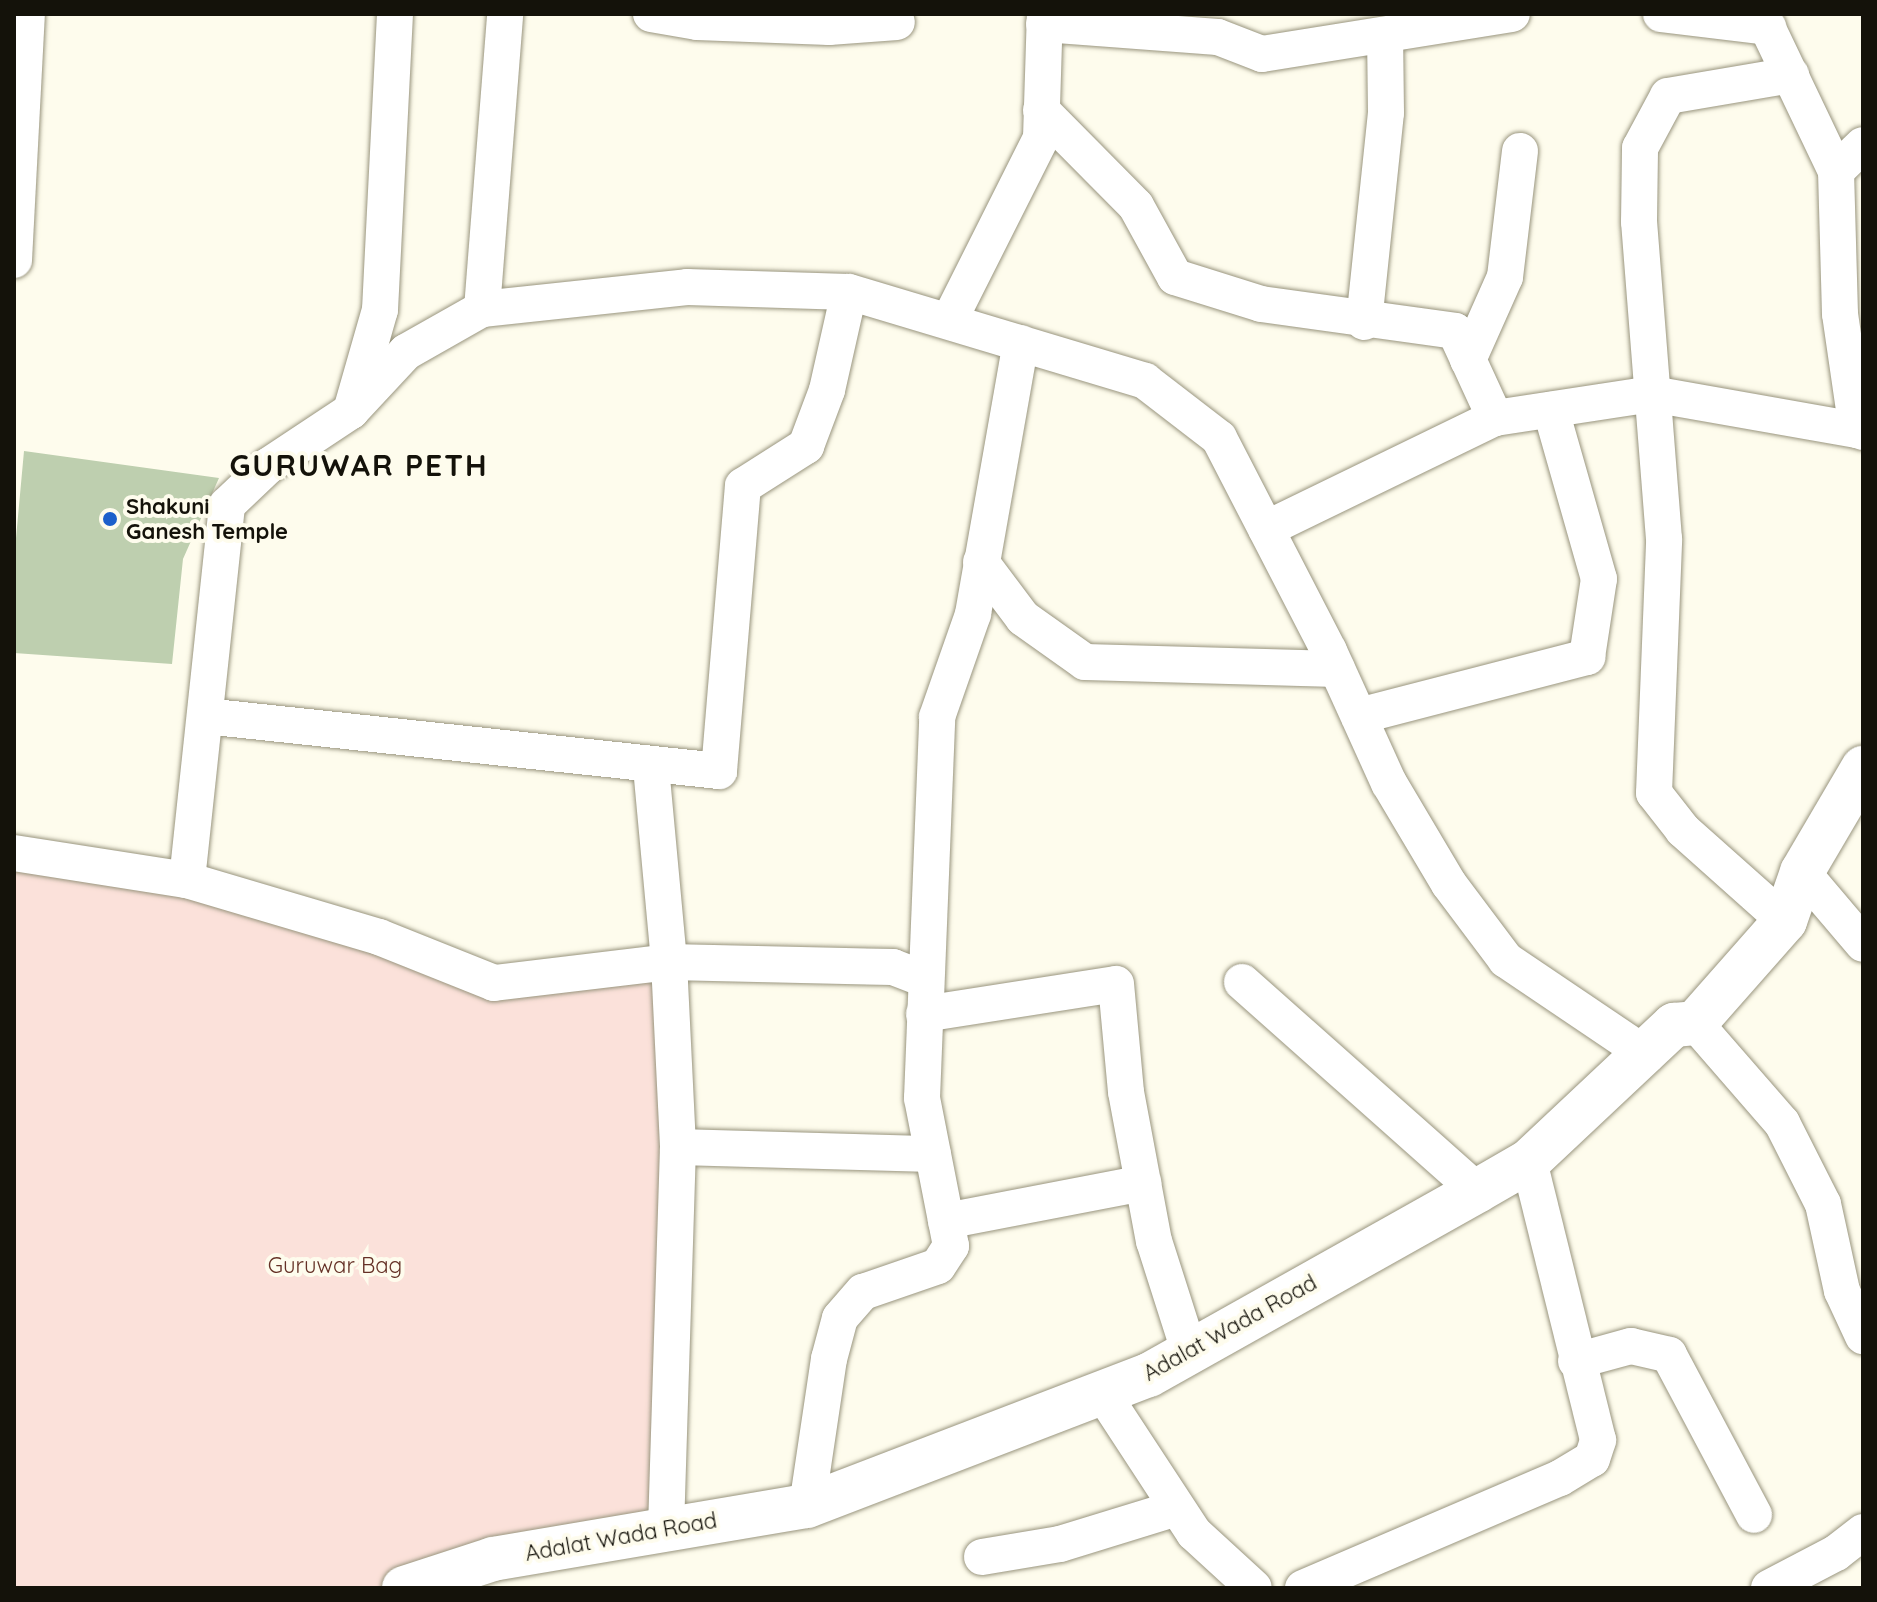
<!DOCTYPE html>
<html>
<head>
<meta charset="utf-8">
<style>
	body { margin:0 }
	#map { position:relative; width:1877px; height:1602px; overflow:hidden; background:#fefced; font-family:Quicksand,sans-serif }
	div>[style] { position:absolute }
	.green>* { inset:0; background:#fbe1da }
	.building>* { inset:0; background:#becfaf }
	.roads { filter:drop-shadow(0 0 2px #99957e) drop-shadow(0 0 2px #99957e) }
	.street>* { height:36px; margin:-18px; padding:0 18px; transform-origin:18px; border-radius:18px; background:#fff }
	.secondary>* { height:44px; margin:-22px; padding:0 22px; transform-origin:22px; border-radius:22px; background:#fff }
	.dots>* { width:22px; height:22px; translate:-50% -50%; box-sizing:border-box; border:4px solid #fefced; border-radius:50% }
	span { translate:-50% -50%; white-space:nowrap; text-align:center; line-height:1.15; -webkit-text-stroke:8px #fefced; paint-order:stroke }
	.poi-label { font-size:22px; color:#14120a; font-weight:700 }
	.left { translate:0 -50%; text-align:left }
	.park-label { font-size:22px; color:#653126 }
	.street-label { font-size:22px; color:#14120a }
	.district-label { font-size:30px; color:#14120a; font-weight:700; letter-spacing:2px }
	.frame { position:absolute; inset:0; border:16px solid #14120a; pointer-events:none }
</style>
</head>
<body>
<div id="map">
	<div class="green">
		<div style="clip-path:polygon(14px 854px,187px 880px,494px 983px,658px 963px,664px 1145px,653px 1529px,404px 1588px,14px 1588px)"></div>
	</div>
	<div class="building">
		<div style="clip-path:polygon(24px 451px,219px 478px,183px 559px,172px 664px,14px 653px,14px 560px)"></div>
	</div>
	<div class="roads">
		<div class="street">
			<div style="left:651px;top:14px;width:47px;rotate:9.9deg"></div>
			<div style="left:697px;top:22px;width:132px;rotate:2.2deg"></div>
			<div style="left:829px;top:27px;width:68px;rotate:-4.2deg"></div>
			<div style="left:1661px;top:14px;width:108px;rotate:6.9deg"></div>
			<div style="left:1761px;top:14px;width:174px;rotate:64.5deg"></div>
			<div style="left:1836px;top:171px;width:143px;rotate:88.4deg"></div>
			<div style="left:1840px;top:314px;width:117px;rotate:81.7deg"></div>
			<div style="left:1857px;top:430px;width:6px;rotate:18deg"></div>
			<div style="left:1044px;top:24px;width:174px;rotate:4.3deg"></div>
			<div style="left:1218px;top:37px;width:47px;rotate:21.1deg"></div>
			<div style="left:1262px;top:54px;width:253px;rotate:-9.1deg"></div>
			<div style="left:1041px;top:110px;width:135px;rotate:45.3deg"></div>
			<div style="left:1136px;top:206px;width:81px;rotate:61.2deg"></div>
			<div style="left:1175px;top:277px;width:90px;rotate:17.4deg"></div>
			<div style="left:1261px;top:304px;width:196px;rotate:7.9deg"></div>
			<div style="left:1455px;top:331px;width:96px;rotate:65.3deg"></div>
			<div style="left:1836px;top:171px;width:37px;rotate:-44deg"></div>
			<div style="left:14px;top:260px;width:246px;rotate:-87deg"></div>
			<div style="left:482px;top:309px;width:296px;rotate:-85.5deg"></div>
			<div style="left:949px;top:321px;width:205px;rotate:-63.3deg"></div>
			<div style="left:1041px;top:138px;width:124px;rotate:-88.2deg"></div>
			<div style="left:1364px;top:322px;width:210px;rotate:-84deg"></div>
			<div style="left:1386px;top:113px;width:77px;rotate:-90.7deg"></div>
			<div style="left:1468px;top:360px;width:91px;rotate:-66deg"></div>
			<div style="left:1505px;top:277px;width:127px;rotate:-83.2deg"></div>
			<div style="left:351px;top:411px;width:81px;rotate:-47deg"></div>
			<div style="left:406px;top:352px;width:87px;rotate:-29.5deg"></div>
			<div style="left:482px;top:309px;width:206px;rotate:-6.1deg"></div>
			<div style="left:687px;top:287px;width:162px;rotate:1.8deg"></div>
			<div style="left:849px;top:292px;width:309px;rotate:16.7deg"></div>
			<div style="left:1145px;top:381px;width:93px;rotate:37.6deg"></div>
			<div style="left:1219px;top:438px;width:240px;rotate:62.7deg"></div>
			<div style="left:1329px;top:651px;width:145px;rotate:65.6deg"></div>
			<div style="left:1389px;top:783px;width:117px;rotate:59.3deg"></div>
			<div style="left:1449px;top:884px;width:95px;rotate:53.1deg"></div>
			<div style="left:1506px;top:960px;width:170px;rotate:34deg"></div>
			<div style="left:1266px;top:529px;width:254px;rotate:-25.9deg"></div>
			<div style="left:1495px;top:418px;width:159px;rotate:-8.7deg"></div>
			<div style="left:1652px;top:394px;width:208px;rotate:10deg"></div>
			<div style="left:981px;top:562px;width:70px;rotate:53.1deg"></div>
			<div style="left:1023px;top:618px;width:76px;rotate:35.4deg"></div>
			<div style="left:1085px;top:662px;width:252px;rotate:1.6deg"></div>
			<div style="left:205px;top:716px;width:517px;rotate:6.11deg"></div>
			<div style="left:719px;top:771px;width:286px;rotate:-85.2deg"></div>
			<div style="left:743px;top:486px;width:75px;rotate:-32.4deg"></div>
			<div style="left:806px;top:446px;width:60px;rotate:-69.4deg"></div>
			<div style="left:827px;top:390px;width:100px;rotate:-77.3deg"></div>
			<div style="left:1359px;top:716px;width:236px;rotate:-14.5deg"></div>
			<div style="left:1587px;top:657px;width:79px;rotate:-81.3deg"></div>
			<div style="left:1599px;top:579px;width:176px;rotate:-105.9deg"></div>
			<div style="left:651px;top:767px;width:196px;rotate:84.7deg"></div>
			<div style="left:669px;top:962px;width:185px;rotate:87.2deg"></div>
			<div style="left:678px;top:1147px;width:380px;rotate:91.8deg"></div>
			<div style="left:14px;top:853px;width:175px;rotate:8.9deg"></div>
			<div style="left:187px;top:880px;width:200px;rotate:16.5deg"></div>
			<div style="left:379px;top:937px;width:124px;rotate:21.8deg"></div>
			<div style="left:494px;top:983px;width:176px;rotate:-6.8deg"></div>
			<div style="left:669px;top:962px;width:224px;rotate:1.3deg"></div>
			<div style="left:893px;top:967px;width:34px;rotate:21deg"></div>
			<div style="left:1802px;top:872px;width:94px;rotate:49.7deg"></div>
			<div style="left:187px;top:880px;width:377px;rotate:-83.9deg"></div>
			<div style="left:227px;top:505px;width:57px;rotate:-43.6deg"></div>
			<div style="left:268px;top:466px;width:100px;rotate:-33.5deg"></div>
			<div style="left:351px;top:411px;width:105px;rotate:-74deg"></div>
			<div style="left:380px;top:310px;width:296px;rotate:-87.1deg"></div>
			<div style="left:1785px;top:921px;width:137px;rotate:-138.3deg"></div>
			<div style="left:1683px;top:830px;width:47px;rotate:-128.1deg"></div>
			<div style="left:1654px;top:793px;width:254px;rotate:-87.7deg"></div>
			<div style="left:1664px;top:539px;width:318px;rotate:-94.5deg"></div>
			<div style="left:1639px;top:222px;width:74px;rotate:-89.2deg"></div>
			<div style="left:1640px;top:148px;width:59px;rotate:-61.7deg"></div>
			<div style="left:1668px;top:96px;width:125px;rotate:-9.7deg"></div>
			<div style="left:1242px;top:982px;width:314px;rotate:41.6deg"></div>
			<div style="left:924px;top:1014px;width:194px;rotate:-8.9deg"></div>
			<div style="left:1116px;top:984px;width:108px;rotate:84.7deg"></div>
			<div style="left:1126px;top:1092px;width:152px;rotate:79.4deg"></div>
			<div style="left:1154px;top:1241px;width:115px;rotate:72.3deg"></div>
			<div style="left:1695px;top:1023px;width:133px;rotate:49deg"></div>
			<div style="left:1782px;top:1123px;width:91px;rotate:63.2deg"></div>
			<div style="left:1823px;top:1204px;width:89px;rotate:77.7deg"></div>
			<div style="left:1842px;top:1291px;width:50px;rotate:65deg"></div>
			<div style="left:678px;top:1147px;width:255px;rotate:1.6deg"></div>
			<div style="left:946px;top:1221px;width:201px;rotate:-10.9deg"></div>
			<div style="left:1576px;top:1361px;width:57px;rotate:-15.3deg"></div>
			<div style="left:1631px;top:1346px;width:39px;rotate:13deg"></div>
			<div style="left:1669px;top:1355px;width:181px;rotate:62deg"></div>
			<div style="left:1103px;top:1394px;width:166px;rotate:56.8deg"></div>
			<div style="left:1194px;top:1533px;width:81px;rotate:42.5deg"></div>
			<div style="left:807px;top:1506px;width:149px;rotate:-81.5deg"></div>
			<div style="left:829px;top:1359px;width:42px;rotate:-75deg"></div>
			<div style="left:840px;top:1318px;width:35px;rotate:-49deg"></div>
			<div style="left:863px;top:1292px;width:79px;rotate:-19.1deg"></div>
			<div style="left:938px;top:1266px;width:24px;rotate:-57deg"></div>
			<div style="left:951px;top:1246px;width:151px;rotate:-101.1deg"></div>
			<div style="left:922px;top:1098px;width:381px;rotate:-87.7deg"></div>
			<div style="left:937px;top:717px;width:109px;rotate:-70.7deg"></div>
			<div style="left:973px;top:614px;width:275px;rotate:-80deg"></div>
			<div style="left:982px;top:1557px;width:79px;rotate:-9.5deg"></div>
			<div style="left:1060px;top:1544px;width:122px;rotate:-17.1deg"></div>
			<div style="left:1303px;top:1588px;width:280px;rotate:-23.2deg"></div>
			<div style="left:1560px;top:1478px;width:37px;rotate:-31deg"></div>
			<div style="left:1592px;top:1459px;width:20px;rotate:-72deg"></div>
			<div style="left:1598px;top:1440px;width:287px;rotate:-103.9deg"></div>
			<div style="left:1769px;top:1588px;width:76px;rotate:-27.6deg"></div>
			<div style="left:1836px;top:1553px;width:34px;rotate:-38deg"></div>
		</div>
		<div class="secondary">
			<div style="left:404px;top:1588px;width:94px;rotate:-18deg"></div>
			<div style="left:493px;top:1559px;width:318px;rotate:-9.6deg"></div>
			<div style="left:807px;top:1506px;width:366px;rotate:-21deg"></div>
			<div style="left:1149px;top:1375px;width:376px;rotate:-29.3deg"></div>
			<div style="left:1477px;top:1191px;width:60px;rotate:-30deg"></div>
			<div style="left:1529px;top:1161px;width:199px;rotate:-43.2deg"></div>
			<div style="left:1674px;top:1025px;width:21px;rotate:-5deg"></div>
			<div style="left:1695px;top:1023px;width:136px;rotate:-48.6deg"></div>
			<div style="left:1785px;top:921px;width:52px;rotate:-70.9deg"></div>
			<div style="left:1802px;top:872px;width:121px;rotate:-59.6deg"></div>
		</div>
	</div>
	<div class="dots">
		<div style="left:110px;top:519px;background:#1c60cb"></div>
	</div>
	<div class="poi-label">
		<span class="left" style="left:126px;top:519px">Shakuni<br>Ganesh Temple</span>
	</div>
	<div class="park-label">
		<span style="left:335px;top:1266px">Guruwar Bag</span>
	</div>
	<div class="street-label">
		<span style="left:1230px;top:1328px;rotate:-29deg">Adalat Wada Road</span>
		<span style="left:621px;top:1537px;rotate:-10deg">Adalat Wada Road</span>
	</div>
	<div class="district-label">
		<span style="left:359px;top:465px">GURUWAR PETH</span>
	</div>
	<div class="frame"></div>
</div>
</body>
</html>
